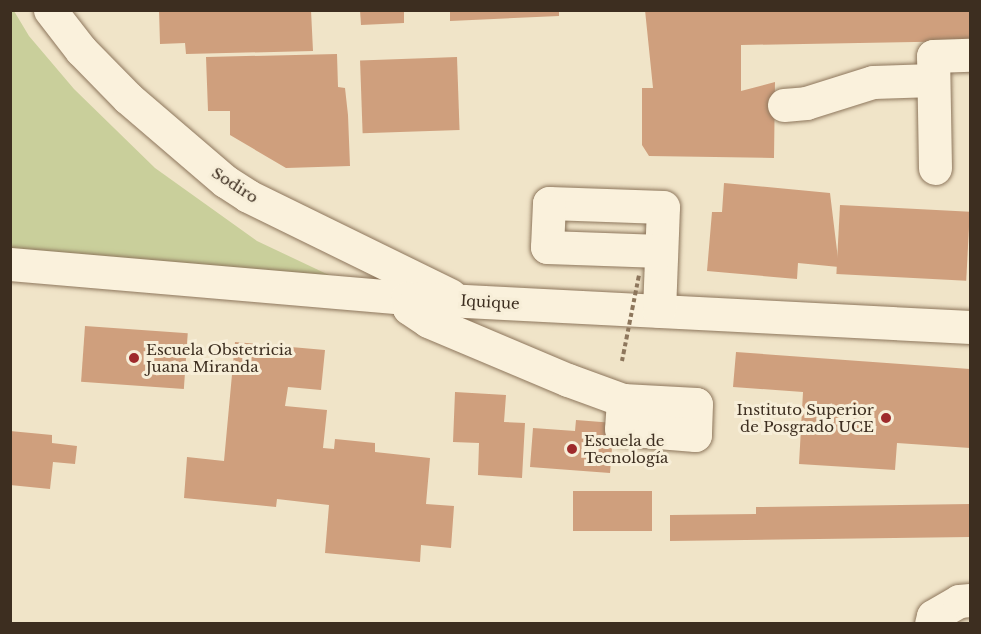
<!DOCTYPE html>
<html>
<head>
<meta charset="utf-8">
<style>
	body { margin:0 }
	#map { position:relative; width:981px; height:634px; overflow:hidden; background:#f0e4c8; font-family:"Libre Baskerville",serif }
	div>[style] { position:absolute }
	.green>* { inset:0; background:#c9cf9b }
	.building>* { inset:0; background:#cf9f7d; transform-origin:0 0 }
	.roads { filter:drop-shadow(0 0 2px #8d765c) drop-shadow(0 0 2px #8d765c) }
	.minor>* { height:33px; margin:-16.5px; padding:0 16.5px; transform-origin:16.5px; border-radius:16.5px; background:#faf1dc }
	.path-bridge>* { height:4px; margin-top:-2px; transform-origin:0; background:repeating-linear-gradient(90deg,#8d765c 0 4.5px,transparent 0 7.5px) }
	.dots>* { width:16px; height:16px; translate:-50% -50%; box-sizing:border-box; border:3px solid #f7eed8; border-radius:50% }
	span { translate:-50% -50%; white-space:nowrap; text-align:center; line-height:1.15; -webkit-text-stroke:6px #f7eed8; paint-order:stroke }
	.street-label { font-size:15px; color:#3d2e20 }
	.poi-label { font-size:15px; color:#3d2e20 }
	.left { translate:0 -50%; text-align:left }
	.right { translate:-100% -50%; text-align:right }
	.frame { position:absolute; inset:0; border:12px solid #3d2e20; pointer-events:none }
</style>
</head>
<body>
<div id="map">
	<div class="green">
		<div style="clip-path:polygon(10px 11px,14px 11px,29px 36px,74px 89px,155px 168px,257px 241px,331px 276px,11px 249px)"></div>
	</div>
	<div class="building">
		<div style="clip-path:polygon(159px 10px,311px 10px,313px 51px,186px 54px,185px 43px,160px 44px)"></div>
		<div style="clip-path:polygon(360px 10px,404px 10px,404px 23px,361px 25px)"></div>
		<div style="clip-path:polygon(450px 10px,559px 10px,559px 16px,450px 21px)"></div>
		<div style="clip-path:polygon(645px 10px,970px 10px,970px 41px,741px 45px,741px 91px,775px 82px,774px 158px,649px 156px,642px 145px,642px 88px,653px 88px)"></div>
		<div style="clip-path:polygon(337px 54px,338px 87px,345px 88px,348px 115px,350px 166px,286px 168px,230px 135px,230px 111px,208px 111px,206px 57px)"></div>
		<div style="left:457px;top:57px;width:73px;height:97px;rotate:88deg"></div>
		<div style="clip-path:polygon(724px 183px,830px 193px,839px 267px,798px 263px,797px 279px,707px 271px,712px 212px,722px 212px)"></div>
		<div style="left:840px;top:205px;width:130px;height:69px;rotate:3deg"></div>
		<div style="left:85px;top:326px;width:103px;height:56px;rotate:4deg"></div>
		<div style="clip-path:polygon(235px 342px,325px 350px,321px 390px,288px 387px,285px 406px,327px 410px,323px 448px,334px 449px,335px 439px,375px 443px,375px 452px,430px 458px,426px 504px,454px 506px,451px 548px,421px 545px,420px 562px,325px 553px,329px 505px,277px 499px,276px 507px,184px 498px,187px 457px,224px 461px)"></div>
		<div style="clip-path:polygon(736px 352px,970px 369px,970px 448px,897px 443px,895px 470px,799px 464px,803px 392px,733px 387px)"></div>
		<div style="clip-path:polygon(455px 392px,506px 395px,504px 422px,525px 423px,522px 478px,478px 475px,479px 443px,453px 442px)"></div>
		<div style="clip-path:polygon(576px 420px,614px 423px,610px 473px,530px 467px,533px 428px,575px 431px)"></div>
		<div style="clip-path:polygon(10px 431px,52px 435px,52px 443px,77px 446px,75px 464px,53px 462px,50px 489px,10px 485px)"></div>
		<div style="left:573px;top:491px;width:79px;height:40px"></div>
		<div style="clip-path:polygon(970px 504px,970px 537px,670px 541px,670px 515px,756px 514px,756px 507px)"></div>
	</div>
	<div class="roads">
		<div class="minor">
			<div style="left:50px;top:10px;width:51px;rotate:52.2deg"></div>
			<div style="left:81px;top:50px;width:67px;rotate:45.6deg"></div>
			<div style="left:128px;top:98px;width:128px;rotate:40.6deg"></div>
			<div style="left:225px;top:181px;width:27px;rotate:33deg"></div>
			<div style="left:248px;top:196px;width:225px;rotate:26.1deg"></div>
			<div style="left:784px;top:105px;width:22px;rotate:-5deg"></div>
			<div style="left:806px;top:103px;width:70px;rotate:-17.4deg"></div>
			<div style="left:873px;top:82px;width:60px;rotate:-1.9deg"></div>
			<div style="left:935px;top:168px;width:112px;rotate:-91deg"></div>
			<div style="left:933px;top:56px;width:37px;rotate:-2deg"></div>
			<div style="left:10px;top:264px;width:398px;rotate:4.9deg"></div>
			<div style="left:407px;top:298px;width:564px;rotate:2.95deg"></div>
			<div style="left:407px;top:298px;width:10px;rotate:79deg"></div>
			<div style="left:409px;top:308px;width:23px;rotate:34deg"></div>
			<div style="left:428px;top:321px;width:152px;rotate:22.9deg"></div>
			<div style="left:568px;top:380px;width:59px;rotate:20deg"></div>
			<div style="left:623px;top:400px;width:73px;rotate:3.1deg"></div>
			<div style="left:696px;top:404px;width:31px;rotate:92deg"></div>
			<div style="left:695px;top:435px;width:74px;rotate:-175.4deg"></div>
			<div style="left:621px;top:429px;width:29px;rotate:-86deg"></div>
			<div style="left:659px;top:311px;width:104px;rotate:-87.8deg"></div>
			<div style="left:663px;top:207px;width:114px;rotate:-178deg"></div>
			<div style="left:549px;top:203px;width:44px;rotate:92.6deg"></div>
			<div style="left:547px;top:247px;width:114px;rotate:2deg"></div>
			<div style="left:931px;top:624px;width:8px;rotate:-76deg"></div>
			<div style="left:933px;top:616px;width:30px;rotate:-30deg"></div>
			<div style="left:959px;top:601px;width:11px;rotate:-5deg"></div>
		</div>
	</div>
	<div class="path-bridge">
		<div style="left:622px;top:361px;width:88px;rotate:-78.8deg"></div>
	</div>
	<div class="dots">
		<div style="left:134px;top:358px;background:#9e2a2b"></div>
		<div style="left:886px;top:418px;background:#9e2a2b"></div>
		<div style="left:572px;top:449px;background:#9e2a2b"></div>
	</div>
	<div class="street-label">
		<span style="left:235px;top:185px;rotate:33deg">Sodiro</span>
		<span style="left:490px;top:302px;rotate:3deg">Iquique</span>
	</div>
	<div class="poi-label">
		<span class="left" style="left:146px;top:358px">Escuela Obstetricia<br>Juana Miranda</span>
		<span class="right" style="left:874px;top:418px">Instituto Superior<br>de Posgrado UCE</span>
		<span class="left" style="left:584px;top:449px">Escuela de<br>Tecnología</span>
	</div>
	<div class="frame"></div>
</div>
</body>
</html>
